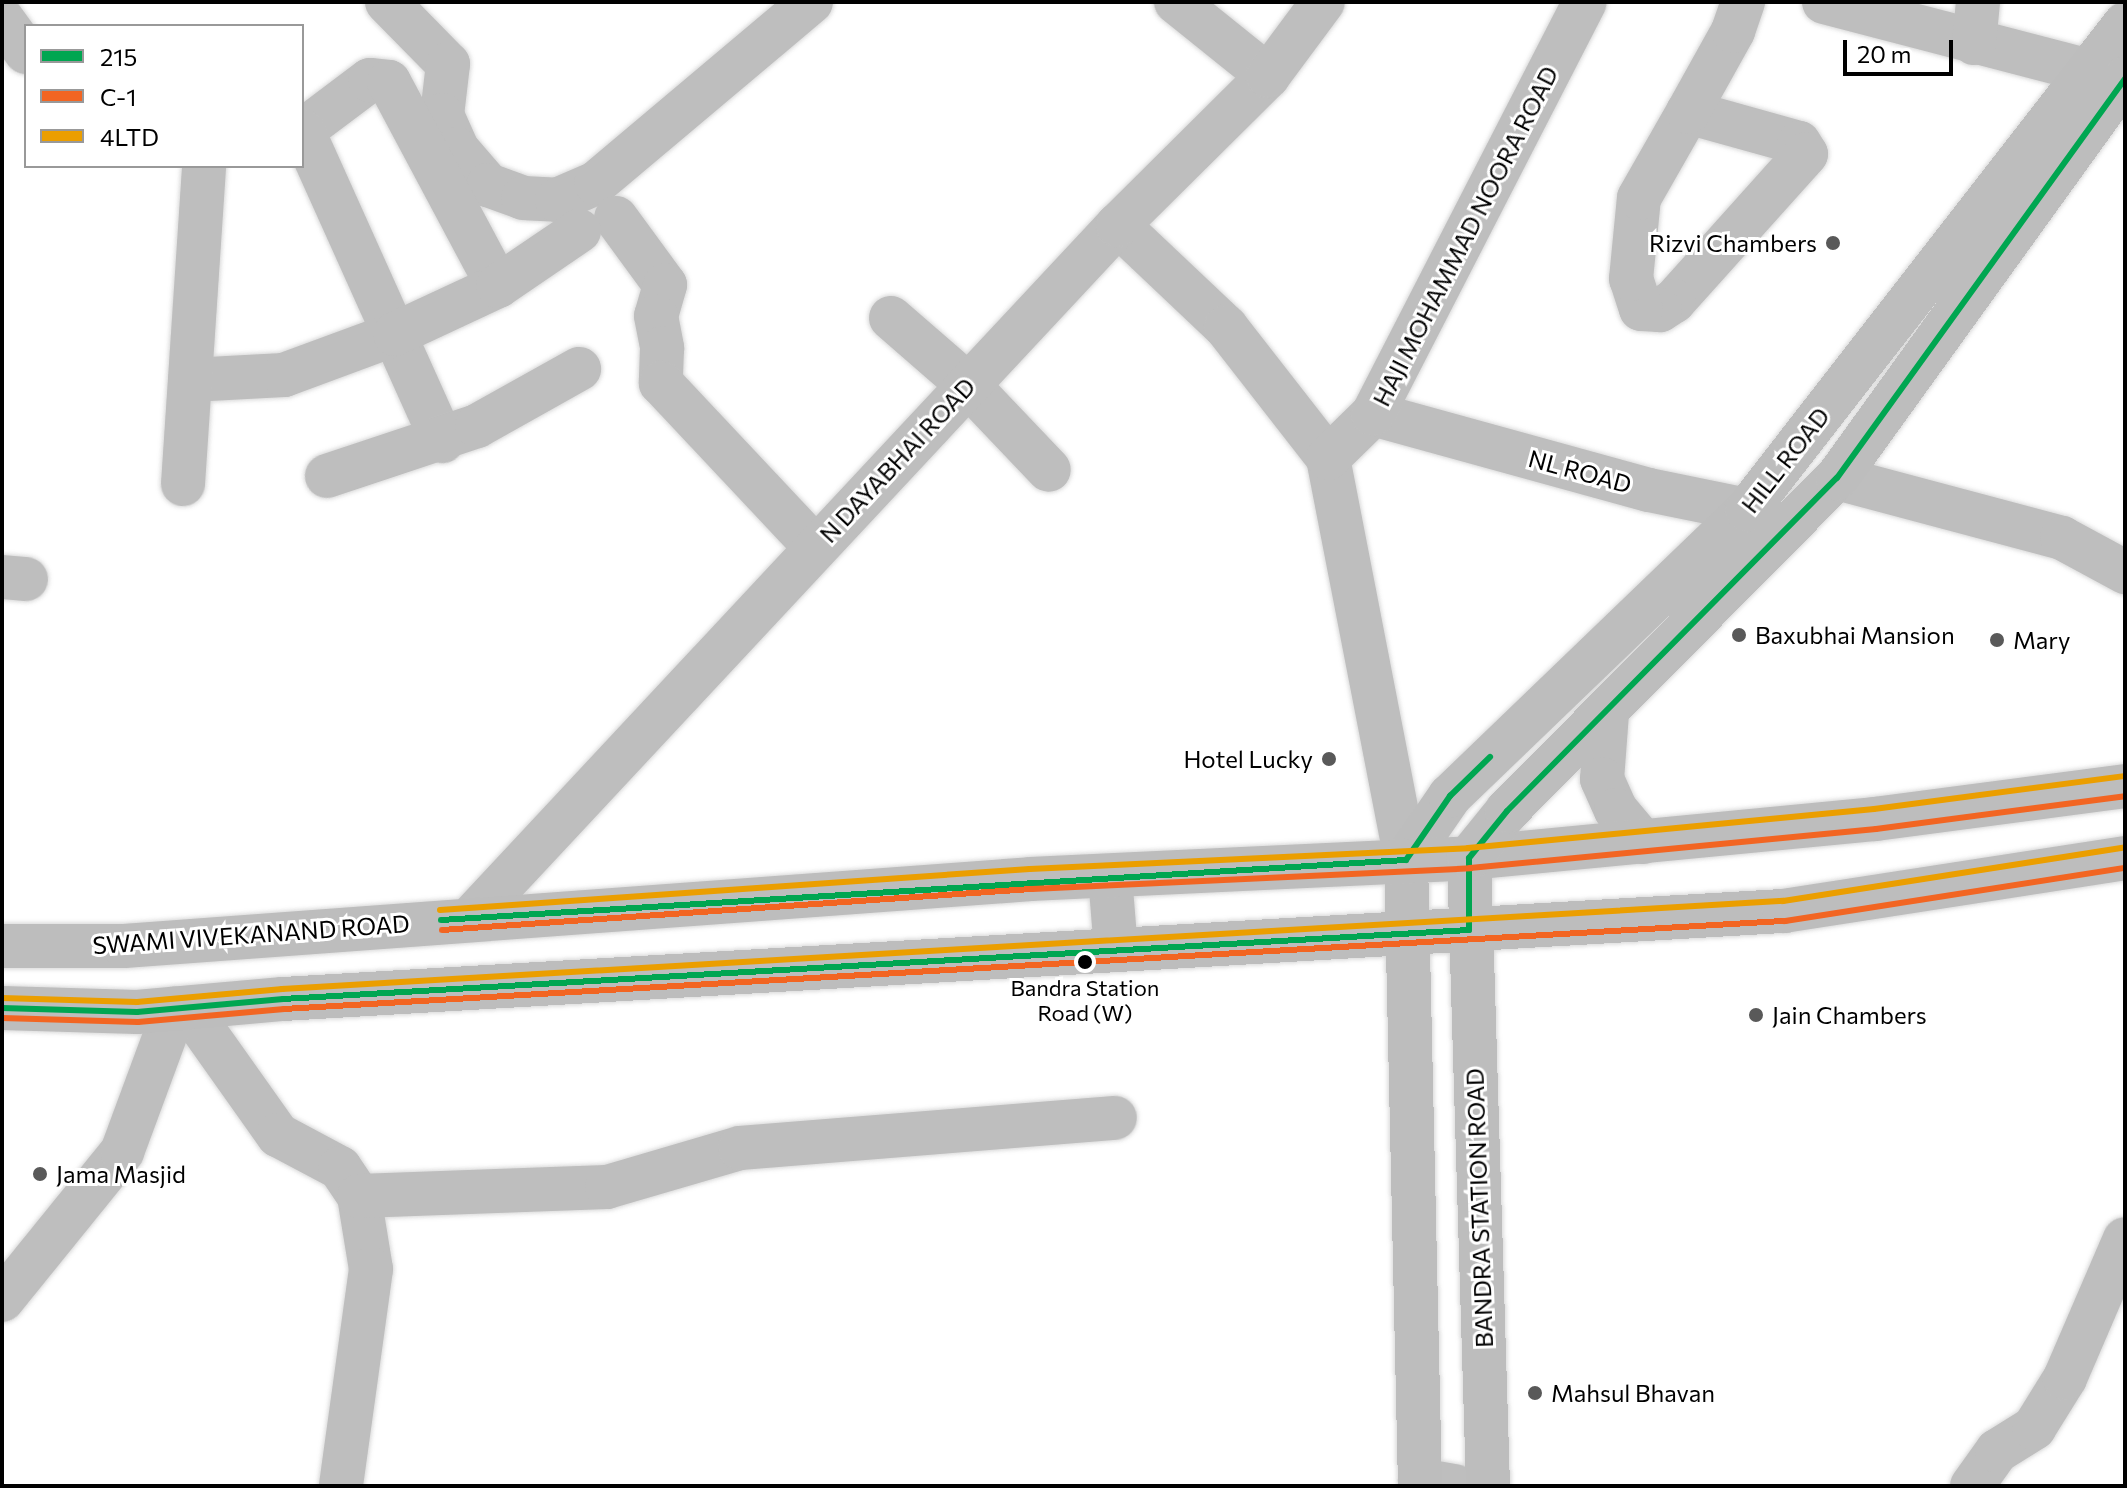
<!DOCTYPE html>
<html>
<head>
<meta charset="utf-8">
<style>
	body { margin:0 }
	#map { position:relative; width:2127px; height:1488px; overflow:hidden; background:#fff; font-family:Commissioner,sans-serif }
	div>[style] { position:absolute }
	.roads { filter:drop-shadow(0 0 2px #dbdbdb) drop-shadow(0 0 2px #dbdbdb) }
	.minor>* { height:44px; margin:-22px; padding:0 22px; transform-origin:22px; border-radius:22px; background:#bebebe }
	.major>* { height:44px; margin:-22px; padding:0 22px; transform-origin:22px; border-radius:22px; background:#bdbdbd }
	.bus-1>* { height:6px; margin:-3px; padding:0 3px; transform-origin:3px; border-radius:3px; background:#00a651 }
	.bus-2>* { height:6px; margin:-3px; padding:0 3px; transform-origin:3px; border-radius:3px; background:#f26522 }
	.bus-3>* { height:6px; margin:-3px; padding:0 3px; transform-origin:3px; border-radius:3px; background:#eb9e00 }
	.dots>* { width:22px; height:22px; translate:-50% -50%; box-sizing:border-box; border:4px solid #fff; border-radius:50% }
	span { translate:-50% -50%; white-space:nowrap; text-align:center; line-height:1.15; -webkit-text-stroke:6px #fff; paint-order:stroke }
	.bus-label { font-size:22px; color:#000 }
	.street-label { font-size:24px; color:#000 }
	.poi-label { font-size:24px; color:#000 }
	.right { translate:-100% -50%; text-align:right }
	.left { translate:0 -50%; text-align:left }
	.frame { position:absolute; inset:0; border:4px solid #000; pointer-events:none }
	.legend { position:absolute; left:24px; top:24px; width:280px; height:144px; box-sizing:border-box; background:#fff; border:2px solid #999; margin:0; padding:10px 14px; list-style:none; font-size:24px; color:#000 }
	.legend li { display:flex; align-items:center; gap:16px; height:40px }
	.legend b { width:40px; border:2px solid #999 }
	.scale { position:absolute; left:1843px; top:40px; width:110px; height:36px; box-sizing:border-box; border:4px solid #000; border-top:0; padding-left:10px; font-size:24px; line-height:28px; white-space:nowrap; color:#000; -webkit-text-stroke:6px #fff; paint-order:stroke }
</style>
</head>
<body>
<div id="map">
	<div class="roads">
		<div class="minor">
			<div style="left:387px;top:2px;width:87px;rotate:45.5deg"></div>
			<div style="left:448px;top:64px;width:51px;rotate:96.7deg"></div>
			<div style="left:442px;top:115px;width:37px;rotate:66deg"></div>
			<div style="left:457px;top:149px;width:48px;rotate:49.3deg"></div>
			<div style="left:488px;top:185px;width:37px;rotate:20deg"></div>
			<div style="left:523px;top:198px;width:34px;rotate:3deg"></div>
			<div style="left:557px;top:200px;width:43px;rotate:-23.6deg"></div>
			<div style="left:596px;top:183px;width:281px;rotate:-40.1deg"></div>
			<div style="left:1176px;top:2px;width:118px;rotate:38.8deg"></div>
			<div style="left:1824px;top:2px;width:310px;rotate:14.6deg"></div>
			<div style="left:2px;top:19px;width:41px;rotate:54deg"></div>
			<div style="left:1974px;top:43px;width:41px;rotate:-84.4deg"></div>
			<div style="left:1688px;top:112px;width:115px;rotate:15.6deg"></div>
			<div style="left:1799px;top:143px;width:13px;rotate:58deg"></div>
			<div style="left:1806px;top:154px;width:198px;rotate:131.9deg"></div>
			<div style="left:1674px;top:301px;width:17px;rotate:147deg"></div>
			<div style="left:1660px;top:310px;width:19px;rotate:-177deg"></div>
			<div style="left:1641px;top:309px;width:32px;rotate:-108deg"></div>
			<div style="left:1631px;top:279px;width:81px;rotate:-84.4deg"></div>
			<div style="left:1639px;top:198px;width:99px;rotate:-60.3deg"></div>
			<div style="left:1688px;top:112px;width:93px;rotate:-60.9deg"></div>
			<div style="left:1733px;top:31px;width:31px;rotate:-71deg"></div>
			<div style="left:302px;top:131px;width:85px;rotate:-36.9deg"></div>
			<div style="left:370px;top:80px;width:19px;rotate:6deg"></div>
			<div style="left:389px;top:82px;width:231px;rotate:61.9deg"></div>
			<div style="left:303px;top:131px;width:340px;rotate:65.8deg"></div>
			<div style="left:616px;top:218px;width:83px;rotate:53.8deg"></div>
			<div style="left:665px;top:285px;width:32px;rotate:106deg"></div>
			<div style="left:656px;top:316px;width:33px;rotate:79deg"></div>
			<div style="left:662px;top:348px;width:35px;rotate:92deg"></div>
			<div style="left:661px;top:383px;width:225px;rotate:46.8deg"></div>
			<div style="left:1118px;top:225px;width:149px;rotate:43.4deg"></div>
			<div style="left:1226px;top:327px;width:166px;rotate:52.1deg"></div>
			<div style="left:1328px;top:458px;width:409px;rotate:79deg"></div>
			<div style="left:891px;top:318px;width:102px;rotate:41deg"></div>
			<div style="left:968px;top:385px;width:117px;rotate:46.4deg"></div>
			<div style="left:190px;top:380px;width:94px;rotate:-3deg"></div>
			<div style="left:284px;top:375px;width:118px;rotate:-20.3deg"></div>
			<div style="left:395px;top:334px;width:114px;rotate:-25deg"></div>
			<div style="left:498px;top:286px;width:98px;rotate:-34.2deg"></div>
			<div style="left:1373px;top:414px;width:286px;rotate:15.4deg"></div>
			<div style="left:1649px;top:490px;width:100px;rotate:11.5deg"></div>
			<div style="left:1747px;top:510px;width:31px;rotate:27deg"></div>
			<div style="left:1328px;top:458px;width:63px;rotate:-44.4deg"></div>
			<div style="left:1373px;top:414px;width:463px;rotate:-62.8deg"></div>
			<div style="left:327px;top:476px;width:158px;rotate:-18.4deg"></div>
			<div style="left:477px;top:426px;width:117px;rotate:-29.2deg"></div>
			<div style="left:1837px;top:478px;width:233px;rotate:14.9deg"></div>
			<div style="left:2062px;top:538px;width:72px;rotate:28.4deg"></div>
			<div style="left:183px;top:484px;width:319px;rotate:-86.2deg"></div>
			<div style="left:2px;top:577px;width:24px;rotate:5deg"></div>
			<div style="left:471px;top:918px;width:948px;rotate:-46.97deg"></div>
			<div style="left:1118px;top:225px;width:211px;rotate:-44.8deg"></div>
			<div style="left:1268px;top:76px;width:92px;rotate:-53.4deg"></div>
			<div style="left:188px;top:1008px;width:156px;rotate:54.7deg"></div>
			<div style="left:278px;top:1135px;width:70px;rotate:28deg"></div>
			<div style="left:340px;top:1168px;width:34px;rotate:56deg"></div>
			<div style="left:359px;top:1196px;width:74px;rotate:80.7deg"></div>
			<div style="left:371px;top:1269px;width:219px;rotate:97.9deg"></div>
			<div style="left:359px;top:1196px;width:248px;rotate:-2.1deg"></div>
			<div style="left:607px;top:1187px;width:139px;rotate:-16.3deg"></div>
			<div style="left:740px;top:1148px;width:376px;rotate:-4.6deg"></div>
			<div style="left:2px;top:1300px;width:191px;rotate:-51deg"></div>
			<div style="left:122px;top:1152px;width:153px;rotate:-69.7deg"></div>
			<div style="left:1420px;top:1480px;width:36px;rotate:10deg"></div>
			<div style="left:1972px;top:1486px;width:43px;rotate:-54.5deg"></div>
			<div style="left:1997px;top:1451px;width:44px;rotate:-31.9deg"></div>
			<div style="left:2034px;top:1428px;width:59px;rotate:-58.2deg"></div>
			<div style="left:2065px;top:1378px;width:151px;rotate:-66.7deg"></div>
		</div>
		<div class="major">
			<div style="left:1607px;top:713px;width:66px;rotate:94.3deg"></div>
			<div style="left:1602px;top:779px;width:34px;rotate:66deg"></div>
			<div style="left:1616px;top:810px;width:42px;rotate:49.8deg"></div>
			<div style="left:1406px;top:860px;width:78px;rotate:-55.5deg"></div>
			<div style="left:1450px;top:796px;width:412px;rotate:-43.9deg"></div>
			<div style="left:1747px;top:510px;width:616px;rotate:-52.13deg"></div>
			<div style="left:1406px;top:860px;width:626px;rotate:88.72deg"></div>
			<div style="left:1110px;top:876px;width:74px;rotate:85.4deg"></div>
			<div style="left:2px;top:946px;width:122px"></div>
			<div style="left:124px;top:946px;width:909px;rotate:-4.22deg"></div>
			<div style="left:1031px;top:879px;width:439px;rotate:-2.7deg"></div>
			<div style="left:1469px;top:858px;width:408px;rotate:-5.5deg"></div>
			<div style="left:1875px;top:819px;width:252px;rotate:-7.5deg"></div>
			<div style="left:2px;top:1008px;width:135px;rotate:1.7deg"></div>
			<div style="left:137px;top:1012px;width:147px;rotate:-5.1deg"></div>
			<div style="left:283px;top:999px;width:1504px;rotate:-3.36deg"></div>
			<div style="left:1784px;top:911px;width:345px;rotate:-8.8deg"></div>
			<div style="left:1488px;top:1486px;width:628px;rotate:-91.73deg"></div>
			<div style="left:1469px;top:858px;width:60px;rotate:-51deg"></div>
			<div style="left:1507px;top:811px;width:469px;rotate:-45.3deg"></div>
			<div style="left:1837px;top:478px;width:493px;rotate:-54.2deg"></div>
		</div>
	</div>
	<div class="bus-1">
		<div style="left:441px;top:920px;width:967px;rotate:-3.56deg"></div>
		<div style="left:1406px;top:860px;width:78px;rotate:-55.5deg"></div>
		<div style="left:1450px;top:796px;width:56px;rotate:-44.3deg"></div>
		<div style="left:2px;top:1008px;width:135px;rotate:1.7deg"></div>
		<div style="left:137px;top:1012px;width:147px;rotate:-5.1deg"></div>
		<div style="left:283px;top:999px;width:1188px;rotate:-3.33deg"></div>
		<div style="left:1469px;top:930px;width:72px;rotate:-90deg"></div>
		<div style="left:1469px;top:858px;width:60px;rotate:-51deg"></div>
		<div style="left:1507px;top:811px;width:469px;rotate:-45.3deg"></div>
		<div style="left:1837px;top:478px;width:493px;rotate:-54.2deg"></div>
	</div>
	<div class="bus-2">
		<div style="left:442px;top:930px;width:591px;rotate:-3.98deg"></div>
		<div style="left:1032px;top:889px;width:439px;rotate:-2.7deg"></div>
		<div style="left:1470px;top:868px;width:408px;rotate:-5.5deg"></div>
		<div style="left:1876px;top:829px;width:251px;rotate:-7.5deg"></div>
		<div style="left:2px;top:1018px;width:136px;rotate:1.7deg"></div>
		<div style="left:138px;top:1022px;width:147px;rotate:-5.1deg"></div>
		<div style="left:284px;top:1009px;width:1504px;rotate:-3.36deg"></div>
		<div style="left:1785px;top:921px;width:344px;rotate:-8.9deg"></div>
	</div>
	<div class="bus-3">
		<div style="left:440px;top:910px;width:591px;rotate:-3.98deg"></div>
		<div style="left:1030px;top:869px;width:439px;rotate:-2.7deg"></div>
		<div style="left:1468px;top:848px;width:408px;rotate:-5.5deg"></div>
		<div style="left:1874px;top:809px;width:252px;rotate:-7.5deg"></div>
		<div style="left:2px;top:998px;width:135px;rotate:1.7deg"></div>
		<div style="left:137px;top:1002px;width:146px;rotate:-5.1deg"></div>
		<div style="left:282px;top:989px;width:1504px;rotate:-3.36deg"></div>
		<div style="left:1783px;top:901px;width:344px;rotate:-8.9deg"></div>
	</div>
	<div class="dots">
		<div style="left:1833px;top:243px;background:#595959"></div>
		<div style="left:1739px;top:635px;background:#595959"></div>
		<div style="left:1997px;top:640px;background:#595959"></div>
		<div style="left:1329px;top:759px;background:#595959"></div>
		<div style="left:1085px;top:962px;background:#000"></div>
		<div style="left:1756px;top:1015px;background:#595959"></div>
		<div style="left:40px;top:1174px;background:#595959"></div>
		<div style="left:1535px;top:1393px;background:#595959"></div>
	</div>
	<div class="bus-label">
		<span style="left:1085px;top:1000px">Bandra Station<br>Road (W)</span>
	</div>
	<div class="street-label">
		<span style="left:1465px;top:236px;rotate:-63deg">HAJI MOHAMMAD NOORA ROAD</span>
		<span style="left:897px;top:460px;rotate:-47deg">N DAYABHAI ROAD</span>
		<span style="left:1785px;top:460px;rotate:-52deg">HILL ROAD</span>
		<span style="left:1580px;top:471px;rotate:15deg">NL ROAD</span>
		<span style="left:251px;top:934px;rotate:-4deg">SWAMI VIVEKANAND ROAD</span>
		<span style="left:1479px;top:1208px;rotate:-92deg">BANDRA STATION ROAD</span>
	</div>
	<div class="poi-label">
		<span class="right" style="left:1817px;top:243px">Rizvi Chambers</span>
		<span class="left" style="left:1755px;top:635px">Baxubhai Mansion</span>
		<span class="left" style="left:2013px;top:640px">Mary</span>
		<span class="right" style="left:1313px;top:759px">Hotel Lucky</span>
		<span class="left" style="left:1772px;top:1015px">Jain Chambers</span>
		<span class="left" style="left:56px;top:1174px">Jama Masjid</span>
		<span class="left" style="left:1551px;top:1393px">Mahsul Bhavan</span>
	</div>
	<div class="frame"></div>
	<ul class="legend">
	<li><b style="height:10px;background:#00a651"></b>215</li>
	<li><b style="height:10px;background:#f26522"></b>C-1</li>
	<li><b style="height:10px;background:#eb9e00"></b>4LTD</li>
	</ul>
	<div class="scale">20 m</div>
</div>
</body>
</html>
